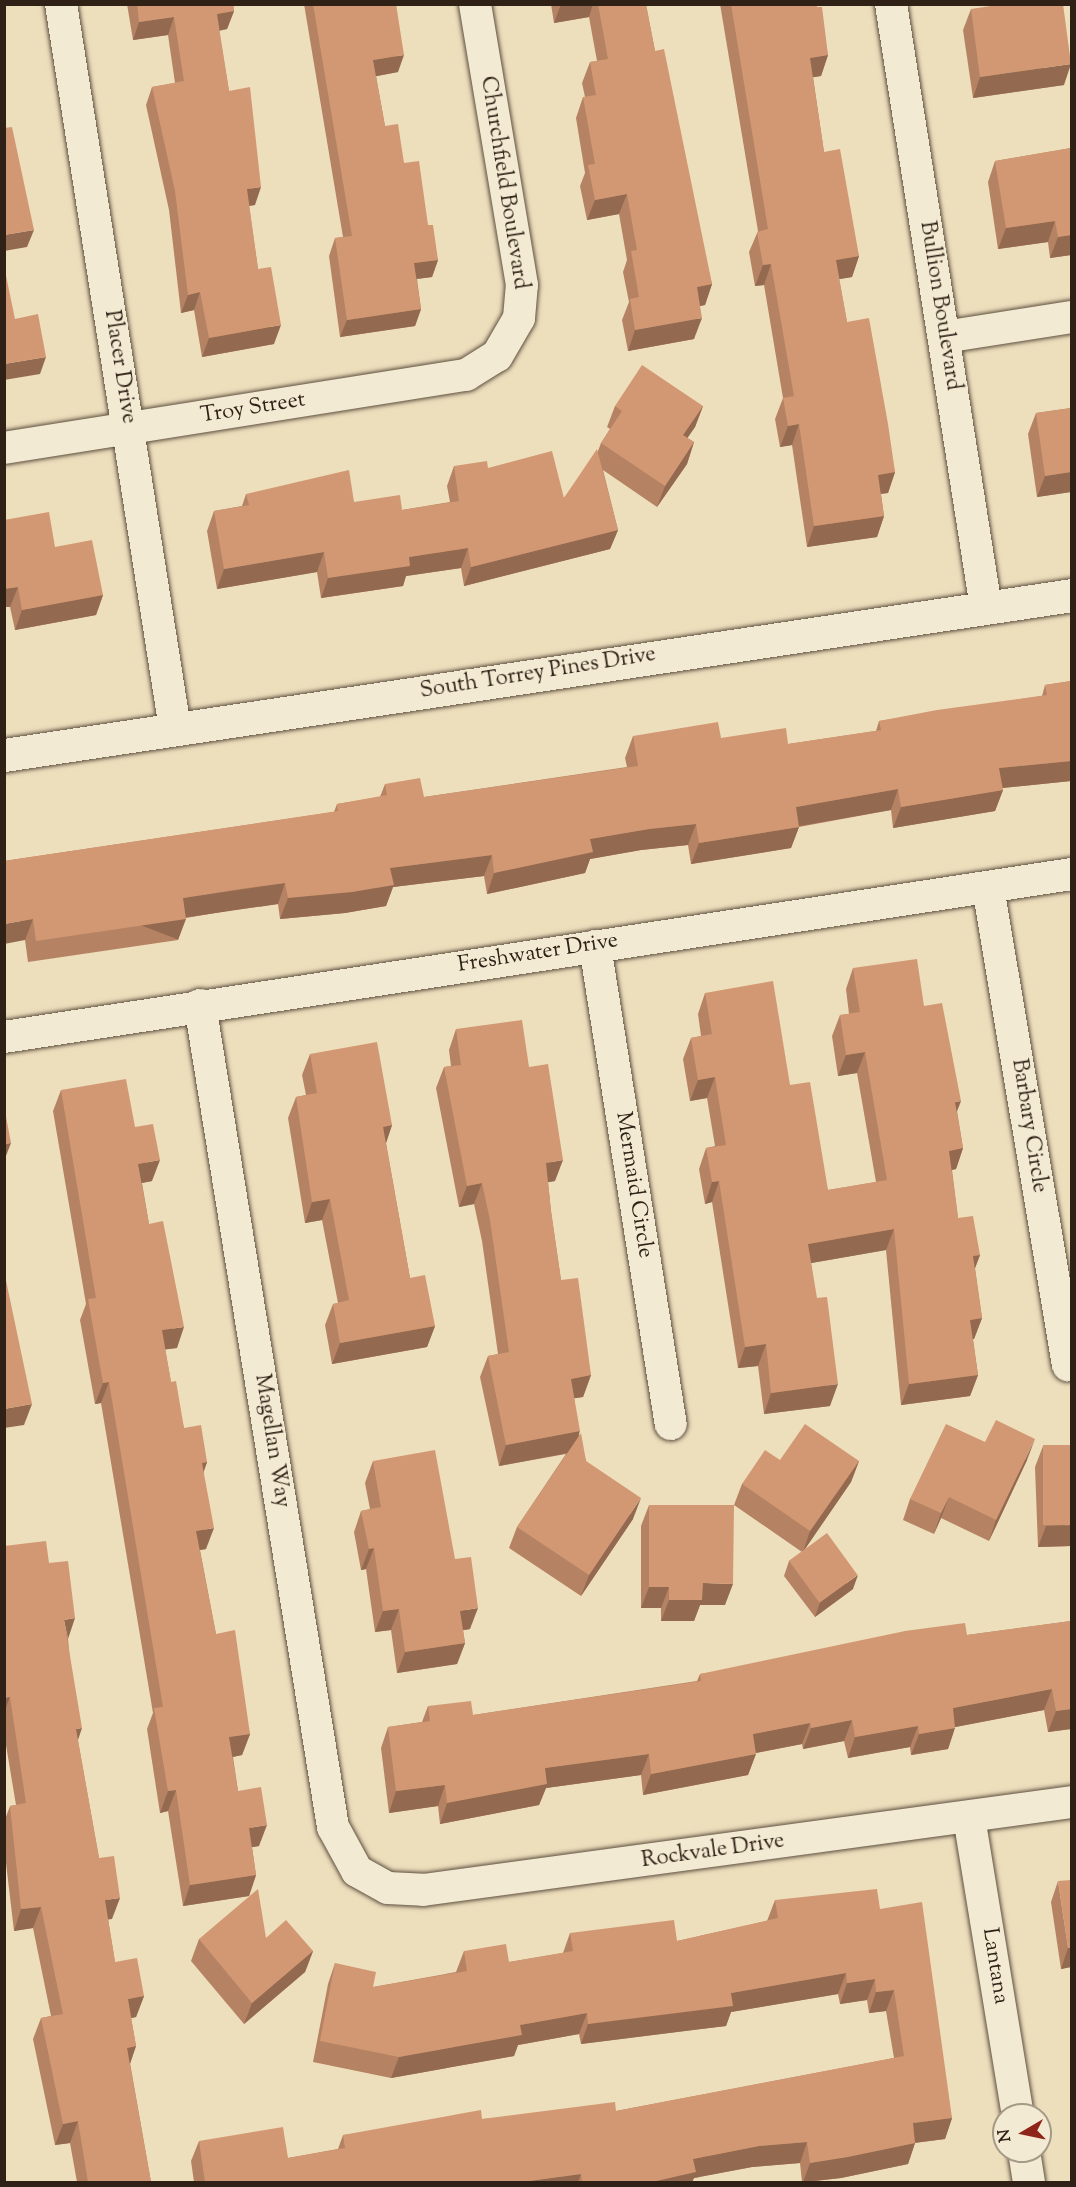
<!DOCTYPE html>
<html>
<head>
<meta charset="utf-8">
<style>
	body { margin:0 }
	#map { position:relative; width:1076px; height:2187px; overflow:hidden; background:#eddebc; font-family:"Sorts Mill Goudy",serif }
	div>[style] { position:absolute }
	.roads { filter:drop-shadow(0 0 2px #5e5040) drop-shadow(0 0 2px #5e5040) }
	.minor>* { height:32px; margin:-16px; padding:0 16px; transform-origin:16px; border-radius:16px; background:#f3ead3 }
	.secondary>* { height:33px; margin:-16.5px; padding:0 16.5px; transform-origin:16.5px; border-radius:16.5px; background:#f3ead3 }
	.wall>* { inset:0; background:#b58363 }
	.shaded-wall>* { inset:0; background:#936a50; transform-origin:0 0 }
	.building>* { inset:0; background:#d29873; transform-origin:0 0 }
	span { translate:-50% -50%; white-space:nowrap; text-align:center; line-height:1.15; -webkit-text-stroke:4.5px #f3ead3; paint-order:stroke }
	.street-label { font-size:22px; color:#2f2116 }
	.frame { position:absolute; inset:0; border:6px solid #2f2116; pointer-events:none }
	.north { position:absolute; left:992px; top:2103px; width:60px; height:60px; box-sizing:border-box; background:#f3ead3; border:2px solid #a59a87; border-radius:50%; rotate:261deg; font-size:16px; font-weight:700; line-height:24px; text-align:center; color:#2f2116 }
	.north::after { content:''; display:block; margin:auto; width:21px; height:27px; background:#8f2418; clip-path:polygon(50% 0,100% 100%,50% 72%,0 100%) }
</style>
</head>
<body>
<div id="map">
	<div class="roads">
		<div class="minor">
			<div style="left:61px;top:4px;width:734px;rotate:81.06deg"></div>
			<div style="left:891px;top:4px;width:611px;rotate:81.06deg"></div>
			<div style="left:944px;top:337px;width:130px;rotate:-8.9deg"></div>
			<div style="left:4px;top:448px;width:468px;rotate:-9deg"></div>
			<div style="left:466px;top:375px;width:36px;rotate:-32deg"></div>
			<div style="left:497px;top:356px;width:44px;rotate:-59.9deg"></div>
			<div style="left:519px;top:318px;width:33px;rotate:-85deg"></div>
			<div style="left:522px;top:285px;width:285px;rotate:-99.5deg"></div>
			<div style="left:988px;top:887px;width:485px;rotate:80.5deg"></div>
			<div style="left:595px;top:946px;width:484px;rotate:81deg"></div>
			<div style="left:200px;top:1005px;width:833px;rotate:80.81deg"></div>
			<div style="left:333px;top:1827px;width:50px;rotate:61.4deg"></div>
			<div style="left:357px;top:1871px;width:35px;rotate:29deg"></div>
			<div style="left:388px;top:1888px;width:35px;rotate:3deg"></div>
			<div style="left:423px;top:1890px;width:655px;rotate:-7.72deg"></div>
			<div style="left:4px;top:1037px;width:1080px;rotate:-8.68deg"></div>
			<div style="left:969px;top:1817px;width:302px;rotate:80.7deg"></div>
			<div style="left:1024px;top:2151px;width:31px;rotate:81deg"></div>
		</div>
		<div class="secondary">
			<div style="left:4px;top:755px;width:1080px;rotate:-8.52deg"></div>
		</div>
	</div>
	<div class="wall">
		<div style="clip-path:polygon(127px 4px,233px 4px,234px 11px,227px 29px,219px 31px,229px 91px,255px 205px,249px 206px,258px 269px,274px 344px,202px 357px,194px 310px,181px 313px,169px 210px,146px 105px,152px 87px,175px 83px,168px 35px,133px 40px)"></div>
		<div style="clip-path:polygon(304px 4px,396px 4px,398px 72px,376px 76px,385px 126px,404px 163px,428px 225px,438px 260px,432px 277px,417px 279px,421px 309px,415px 326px,340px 337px,329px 256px,335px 238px,343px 237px)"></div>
		<div style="clip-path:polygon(551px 4px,648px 4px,646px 5px,655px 51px,712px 284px,705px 305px,700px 306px,694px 339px,628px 351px,622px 320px,629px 302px,623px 272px,627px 260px,619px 214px,587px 220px,580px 186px,585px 173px,576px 118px,583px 97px,585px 97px,582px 83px,590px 62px,597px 61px,589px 17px,554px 23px)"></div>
		<div style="clip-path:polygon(720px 4px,816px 4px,828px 55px,821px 76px,813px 77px,824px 152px,859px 256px,852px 277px,839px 279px,847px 322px,895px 472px,888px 493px,881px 494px,884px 516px,877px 537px,807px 547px,792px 445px,780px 447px,775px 419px,783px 398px,764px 285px,755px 286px,749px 252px,758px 231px)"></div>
		<div style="clip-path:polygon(971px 9px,1064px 85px,973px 98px,963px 30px)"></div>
		<div style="clip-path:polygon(1071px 148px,1071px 255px,1050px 258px,1048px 242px,998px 249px,988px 182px,995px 161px)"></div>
		<div style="clip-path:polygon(615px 406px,703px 406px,695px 427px,687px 438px,694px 442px,687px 464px,657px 507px,603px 470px,618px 530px,610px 549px,464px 586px,461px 568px,406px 576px,403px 586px,321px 598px,317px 572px,217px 589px,207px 531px,214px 511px,242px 506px,246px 494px,354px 502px,402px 510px,450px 502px,447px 486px,454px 466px,488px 468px,564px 498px,598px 451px,601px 443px,610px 429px,607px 427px)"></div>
		<div style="clip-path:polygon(1071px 408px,1071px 492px,1037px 497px,1028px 434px,1036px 413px)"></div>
		<div style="clip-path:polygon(4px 520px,55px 547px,103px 595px,96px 615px,15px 630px,10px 607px,4px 607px)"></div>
		<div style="clip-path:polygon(1071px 681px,1071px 781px,1002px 788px,1003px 790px,995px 811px,893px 828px,891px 810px,799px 827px,791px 848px,691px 864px,688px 845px,641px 850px,590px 859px,585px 873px,487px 894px,484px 876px,393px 887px,386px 906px,345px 913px,280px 919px,278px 904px,233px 910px,186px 918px,178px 940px,28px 962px,25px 940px,4px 861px,334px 812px,337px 804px,380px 797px,385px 784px,424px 797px,627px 767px,625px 758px,633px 736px,721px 738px,788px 744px,876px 731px,879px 721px,1042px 696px,1045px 685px)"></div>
		<div style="clip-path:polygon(853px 968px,924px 1006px,957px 1111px,963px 1148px,956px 1169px,952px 1170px,958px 1218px,980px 1255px,975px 1268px,982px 1318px,974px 1339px,973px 1339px,978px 1375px,970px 1396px,901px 1405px,886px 1250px,811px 1263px,830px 1406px,764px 1414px,758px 1366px,738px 1368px,712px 1202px,705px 1204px,699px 1169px,706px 1148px,715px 1146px,707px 1098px,690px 1101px,683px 1059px,691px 1038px,701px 1036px,698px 1014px,705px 993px,790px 1085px,828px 1190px,876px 1182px,857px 1073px,838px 1076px,832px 1036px,840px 1015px,849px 1014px,846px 989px)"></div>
		<div style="clip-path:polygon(456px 1029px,529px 1067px,555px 1181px,548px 1182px,551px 1211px,561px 1280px,591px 1375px,583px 1397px,574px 1398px,579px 1434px,586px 1461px,633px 1519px,581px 1596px,509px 1548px,517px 1527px,566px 1454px,499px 1466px,480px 1377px,488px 1356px,498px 1354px,482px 1241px,474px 1204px,459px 1207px,436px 1088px,444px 1067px,451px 1066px,449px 1050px)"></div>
		<div style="clip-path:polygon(310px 1054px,392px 1125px,386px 1143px,410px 1278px,435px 1326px,427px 1347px,332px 1364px,325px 1325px,333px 1304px,338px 1303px,322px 1220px,305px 1223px,288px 1118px,296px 1097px,306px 1095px,302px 1075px)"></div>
		<div style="clip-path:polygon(61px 1090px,135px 1127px,152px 1181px,142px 1183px,149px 1224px,177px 1348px,165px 1349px,171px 1382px,184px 1428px,207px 1462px,203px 1473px,206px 1549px,200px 1550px,216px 1634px,250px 1734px,242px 1755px,233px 1757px,238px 1791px,259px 1846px,252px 1847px,256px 1875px,249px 1896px,183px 1906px,168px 1811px,160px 1813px,147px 1729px,153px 1713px,101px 1403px,95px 1404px,80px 1320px,86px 1304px,53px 1111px)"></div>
		<div style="clip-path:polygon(985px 1442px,1027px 1460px,989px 1541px,941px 1518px,934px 1534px,903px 1520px,910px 1499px)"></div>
		<div style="clip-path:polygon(1043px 1446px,1071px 1546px,1038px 1547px,1035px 1467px)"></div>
		<div style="clip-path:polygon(780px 1460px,859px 1461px,851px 1482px,804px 1550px,853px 1589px,815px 1617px,784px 1576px,789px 1561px,802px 1552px,734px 1505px,742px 1484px)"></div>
		<div style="clip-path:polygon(373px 1461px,455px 1559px,470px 1629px,463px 1630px,465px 1643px,457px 1664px,397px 1673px,391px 1630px,375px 1632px,366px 1569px,361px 1570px,354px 1532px,361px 1511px,370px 1509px,365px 1483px)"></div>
		<div style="clip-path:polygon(649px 1505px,725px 1605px,700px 1605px,694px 1621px,661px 1621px,661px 1608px,641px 1608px,641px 1526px)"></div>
		<div style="clip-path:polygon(4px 1546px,49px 1563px,68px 1639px,78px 1741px,99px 1858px,112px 1919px,108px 1919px,115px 1962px,144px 1996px,136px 2017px,131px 2018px,136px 2046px,130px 2063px,151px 2182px,77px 2182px,70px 2143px,55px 2145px,33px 2039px,41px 2018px,51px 2016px,33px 1928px,14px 1931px,4px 1846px,4px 1822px,10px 1806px,16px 1805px,4px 1733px)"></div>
		<div style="clip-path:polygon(1071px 1621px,1071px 1729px,1048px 1732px,1044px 1710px,955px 1727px,948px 1749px,911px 1755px,910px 1747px,848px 1758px,844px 1741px,803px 1749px,802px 1744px,756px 1753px,748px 1775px,643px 1795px,641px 1775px,546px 1788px,539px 1805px,440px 1824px,438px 1806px,389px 1813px,381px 1748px,388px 1727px,422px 1722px,428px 1706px,473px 1715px,697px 1681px,700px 1674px,967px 1635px)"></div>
		<div style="clip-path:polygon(1058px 1881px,1071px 1967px,1061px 1969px,1051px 1902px)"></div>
		<div style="clip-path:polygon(775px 1900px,880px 1909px,952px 2118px,945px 2139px,915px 2143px,908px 2164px,841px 2178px,808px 2182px,802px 2182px,800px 2163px,752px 2167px,694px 2178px,692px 2182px,194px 2182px,191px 2161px,199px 2141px,288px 2158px,338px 2149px,343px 2135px,482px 2119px,616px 2111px,894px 2058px,886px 2011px,869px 2013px,867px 2000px,840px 2004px,838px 1994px,731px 2012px,726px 2026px,581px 2044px,579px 2034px,518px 2045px,514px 2056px,391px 2078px,313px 2062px,328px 1984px,335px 1963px,373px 1987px,456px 1972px,464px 1951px,509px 1962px,563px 1953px,570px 1933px,677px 1941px,767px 1921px)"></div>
		<div style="clip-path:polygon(266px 1938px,313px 1951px,305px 1972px,244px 2024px,191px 1961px,199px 1939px)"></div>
	</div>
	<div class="shaded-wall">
		<div style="clip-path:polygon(561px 4px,593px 4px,589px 17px,554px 23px)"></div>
		<div style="clip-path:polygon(234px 11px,227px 29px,210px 32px,217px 14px)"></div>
		<div style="clip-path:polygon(174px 17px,168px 35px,133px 40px,139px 22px)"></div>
		<div style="clip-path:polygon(404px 55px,398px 72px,367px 78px,373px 60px)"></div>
		<div style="clip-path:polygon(828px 55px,821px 76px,803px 79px,810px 58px)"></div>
		<div style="clip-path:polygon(1071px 64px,1064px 85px,973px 98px,980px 77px)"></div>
		<div style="clip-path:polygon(261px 187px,255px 205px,240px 207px,247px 189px)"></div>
		<div style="clip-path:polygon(627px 194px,619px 214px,587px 220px,595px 200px)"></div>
		<div style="clip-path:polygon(1055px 221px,1048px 242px,998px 249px,1006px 228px)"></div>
		<div style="clip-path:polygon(34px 230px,27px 247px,4px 251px,4px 235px)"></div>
		<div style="clip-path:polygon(1071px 235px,1071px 255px,1050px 258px,1058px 237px)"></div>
		<div style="clip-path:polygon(859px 256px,852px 277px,828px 281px,836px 260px)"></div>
		<div style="clip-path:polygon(438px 260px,432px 277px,408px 280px,414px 263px)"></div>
		<div style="clip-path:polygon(771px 264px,764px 285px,755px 286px,763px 265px)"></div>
		<div style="clip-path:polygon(712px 284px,705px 305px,689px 308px,697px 287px)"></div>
		<div style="clip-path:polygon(200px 292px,194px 310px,181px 313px,188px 295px)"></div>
		<div style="clip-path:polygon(421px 309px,415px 326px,340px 337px,347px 320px)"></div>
		<div style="clip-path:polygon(702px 318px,694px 339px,628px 351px,635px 330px)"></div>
		<div style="clip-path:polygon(281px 325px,274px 344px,202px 357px,209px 338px)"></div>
		<div style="clip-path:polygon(46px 357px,40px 374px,4px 380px,4px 364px)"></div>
		<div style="clip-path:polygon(703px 406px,695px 427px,675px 456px,683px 435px)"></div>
		<div style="clip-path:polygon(799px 424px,792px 445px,780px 447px,788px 426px)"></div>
		<div style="clip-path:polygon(694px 442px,687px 464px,657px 507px,665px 486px)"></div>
		<div style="clip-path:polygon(895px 472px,888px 493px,870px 495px,878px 475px)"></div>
		<div style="clip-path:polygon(1071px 472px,1071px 492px,1037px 497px,1045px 476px)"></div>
		<div style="clip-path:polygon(884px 516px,877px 537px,807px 547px,814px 526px)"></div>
		<div style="clip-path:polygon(618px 530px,610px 549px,464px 586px,471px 567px)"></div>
		<div style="clip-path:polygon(468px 548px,461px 568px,406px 576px,403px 586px,321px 598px,328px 578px,409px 557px)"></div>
		<div style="clip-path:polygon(324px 552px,317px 572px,217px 589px,224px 569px)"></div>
		<div style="clip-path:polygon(18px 587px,10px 607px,4px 607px,4px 589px)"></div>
		<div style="clip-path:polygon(103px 595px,96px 615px,15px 630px,22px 610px)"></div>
		<div style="clip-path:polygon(1071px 761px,1071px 781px,992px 789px,999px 768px)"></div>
		<div style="clip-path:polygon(898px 789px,891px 810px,788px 828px,796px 807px)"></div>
		<div style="clip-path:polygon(1003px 790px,995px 811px,893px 828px,901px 807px)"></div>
		<div style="clip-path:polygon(696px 824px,688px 845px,641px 850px,590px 859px,585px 873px,487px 894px,494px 873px,590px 839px,649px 829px)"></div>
		<div style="clip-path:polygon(799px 827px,791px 848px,691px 864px,699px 843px)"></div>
		<div style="clip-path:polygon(492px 855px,484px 876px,393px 887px,386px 906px,345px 913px,280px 919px,288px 898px,390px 868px)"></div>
		<div style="clip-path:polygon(285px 883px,278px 904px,175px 919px,183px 898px)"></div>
		<div style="clip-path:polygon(33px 919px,25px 940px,4px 944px,4px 924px)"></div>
		<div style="left:186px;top:919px;width:22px;height:152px;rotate:111deg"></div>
		<div style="clip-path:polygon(865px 1052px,857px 1073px,838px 1076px,846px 1055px)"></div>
		<div style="clip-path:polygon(715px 1077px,707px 1098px,690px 1101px,698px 1080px)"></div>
		<div style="clip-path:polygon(961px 1101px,953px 1122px,955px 1102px)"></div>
		<div style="clip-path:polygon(392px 1125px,385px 1146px,383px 1127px)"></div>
		<div style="clip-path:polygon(11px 1143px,4px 1161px,4px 1144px)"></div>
		<div style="clip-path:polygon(963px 1148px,956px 1169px,941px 1172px,949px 1151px)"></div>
		<div style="clip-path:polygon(160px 1160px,152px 1181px,131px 1185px,138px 1164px)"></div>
		<div style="clip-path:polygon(563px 1160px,555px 1181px,538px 1184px,546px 1163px)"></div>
		<div style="clip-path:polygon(719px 1181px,712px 1202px,705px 1204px,712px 1182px)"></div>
		<div style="clip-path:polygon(482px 1183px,474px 1204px,459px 1207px,467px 1186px)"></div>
		<div style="clip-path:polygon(330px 1199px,322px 1220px,305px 1223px,312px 1202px)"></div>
		<div style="clip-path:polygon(894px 1229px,886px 1250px,800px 1265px,808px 1244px)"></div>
		<div style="clip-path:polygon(980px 1255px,972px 1276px,973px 1256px)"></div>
		<div style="clip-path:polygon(982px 1318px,974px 1339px,962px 1341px,970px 1320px)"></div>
		<div style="clip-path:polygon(435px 1326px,427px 1347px,332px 1364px,340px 1343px)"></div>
		<div style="clip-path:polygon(184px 1327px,177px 1348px,154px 1351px,162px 1330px)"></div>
		<div style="clip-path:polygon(766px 1344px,758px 1366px,738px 1368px,745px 1347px)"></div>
		<div style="clip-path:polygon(591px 1375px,583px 1397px,563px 1400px,571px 1379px)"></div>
		<div style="clip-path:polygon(978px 1375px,970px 1396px,901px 1405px,909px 1384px)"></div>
		<div style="clip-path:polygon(109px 1382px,101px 1403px,95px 1404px,103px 1383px)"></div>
		<div style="clip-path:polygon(838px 1384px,830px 1406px,764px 1414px,771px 1393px)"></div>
		<div style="clip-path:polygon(32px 1404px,24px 1425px,4px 1428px,4px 1409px)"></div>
		<div style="clip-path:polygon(580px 1431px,573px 1452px,499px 1466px,506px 1445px)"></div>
		<div style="clip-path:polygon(1035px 1439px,1027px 1460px,989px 1541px,996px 1520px)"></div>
		<div style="clip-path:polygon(859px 1461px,851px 1482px,803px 1552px,810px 1531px)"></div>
		<div style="clip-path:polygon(207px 1462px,200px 1483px,202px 1463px)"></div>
		<div style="clip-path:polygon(949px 1497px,941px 1518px,934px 1534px,941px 1513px)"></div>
		<div style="clip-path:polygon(641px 1498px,633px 1519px,581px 1596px,589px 1575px)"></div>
		<div style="clip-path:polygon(1071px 1525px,1071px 1546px,1038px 1547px,1046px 1526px)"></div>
		<div style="clip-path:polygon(214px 1528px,206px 1549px,188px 1552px,196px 1531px)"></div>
		<div style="clip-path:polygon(374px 1548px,366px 1569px,361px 1570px,369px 1549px)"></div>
		<div style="clip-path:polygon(858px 1575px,853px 1589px,815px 1617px,820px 1602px)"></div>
		<div style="clip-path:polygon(703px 1583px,733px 1584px,725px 1605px,700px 1605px,694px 1621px,661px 1621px,669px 1600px)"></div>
		<div style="clip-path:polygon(649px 1587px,669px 1587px,661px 1608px,641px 1608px)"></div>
		<div style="clip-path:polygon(478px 1608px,470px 1629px,453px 1632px,460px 1611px)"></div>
		<div style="clip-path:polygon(399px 1609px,391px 1630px,375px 1632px,383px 1611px)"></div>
		<div style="clip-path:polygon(75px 1618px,68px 1639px,64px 1620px)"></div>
		<div style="clip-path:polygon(465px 1643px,457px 1664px,397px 1673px,405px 1652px)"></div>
		<div style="clip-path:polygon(1052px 1689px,1044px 1710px,945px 1729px,953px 1708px)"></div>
		<div style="clip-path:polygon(10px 1697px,4px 1713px,4px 1698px)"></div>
		<div style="clip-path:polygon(1071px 1709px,1071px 1729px,1048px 1732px,1056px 1711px)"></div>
		<div style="clip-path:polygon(852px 1720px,844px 1741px,803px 1749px,811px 1728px)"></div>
		<div style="clip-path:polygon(810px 1723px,802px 1744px,745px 1755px,753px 1734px)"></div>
		<div style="clip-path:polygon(918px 1726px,910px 1747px,848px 1758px,855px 1737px)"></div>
		<div style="clip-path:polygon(82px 1728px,75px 1749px,76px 1729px)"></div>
		<div style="clip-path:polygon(955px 1728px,948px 1749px,911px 1755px,919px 1734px)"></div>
		<div style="clip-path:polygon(250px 1734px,242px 1755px,222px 1759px,229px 1737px)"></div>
		<div style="clip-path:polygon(649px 1754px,641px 1775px,546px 1788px,539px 1805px,440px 1824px,447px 1803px,545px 1768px)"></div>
		<div style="clip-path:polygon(756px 1754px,748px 1775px,643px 1795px,651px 1774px)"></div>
		<div style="clip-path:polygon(445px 1785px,438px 1806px,389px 1813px,396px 1791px)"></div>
		<div style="clip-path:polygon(176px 1790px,168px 1811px,160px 1813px,168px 1791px)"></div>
		<div style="clip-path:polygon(267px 1825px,259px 1846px,242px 1849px,249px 1828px)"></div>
		<div style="clip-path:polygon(256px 1875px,249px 1896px,183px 1906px,190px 1885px)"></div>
		<div style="clip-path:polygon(120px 1898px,112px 1919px,98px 1921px,105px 1900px)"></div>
		<div style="clip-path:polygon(41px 1907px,33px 1928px,14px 1931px,21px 1909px)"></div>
		<div style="clip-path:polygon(1071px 1947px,1071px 1967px,1061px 1969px,1068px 1948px)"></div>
		<div style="clip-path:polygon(313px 1951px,305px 1972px,244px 2024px,252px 2003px)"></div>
		<div style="clip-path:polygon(846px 1973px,838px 1994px,731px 2012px,726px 2026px,581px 2044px,588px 2024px,731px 1993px)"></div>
		<div style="clip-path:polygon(875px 1979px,867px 2000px,840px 2004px,847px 1983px)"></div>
		<div style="clip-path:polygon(894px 1990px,886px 2011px,869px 2013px,876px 1992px)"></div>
		<div style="clip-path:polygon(144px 1996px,136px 2017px,121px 2020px,128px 1999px)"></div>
		<div style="clip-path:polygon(587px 2013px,579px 2034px,518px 2045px,514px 2056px,391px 2078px,399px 2057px,520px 2025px)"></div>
		<div style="clip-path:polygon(136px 2046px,129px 2067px,127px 2048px)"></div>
		<div style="clip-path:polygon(952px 2118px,945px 2139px,905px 2144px,913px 2123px)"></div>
		<div style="clip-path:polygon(78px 2121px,70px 2143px,55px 2145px,63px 2124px)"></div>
		<div style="clip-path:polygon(807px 2142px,800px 2163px,752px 2167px,694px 2178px,692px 2182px,652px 2182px,693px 2159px,759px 2146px)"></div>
		<div style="clip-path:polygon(915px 2143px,908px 2164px,841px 2178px,803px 2182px,810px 2163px)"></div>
		<div style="clip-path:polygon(581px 2174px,578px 2182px,522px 2182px)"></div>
	</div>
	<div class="building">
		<div style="clip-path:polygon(137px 4px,233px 4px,234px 11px,217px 14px,229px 91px,250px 87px,261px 187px,247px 189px,258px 269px,271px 267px,281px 325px,209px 338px,200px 292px,188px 295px,175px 191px,152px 87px,184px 81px,174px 17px,139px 22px)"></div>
		<div style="clip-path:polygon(313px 4px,396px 4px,404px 55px,373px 60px,385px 126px,398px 124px,404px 163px,419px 161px,428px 225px,433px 225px,438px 260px,414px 263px,421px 309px,347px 320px,335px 238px,352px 236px)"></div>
		<div style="clip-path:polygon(598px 4px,646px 4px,655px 51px,664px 49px,712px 284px,697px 287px,702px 318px,635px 330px,630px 299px,639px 297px,631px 251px,637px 250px,627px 194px,595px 200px,588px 165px,595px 164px,583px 97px,596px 95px,590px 62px,608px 59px)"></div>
		<div style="clip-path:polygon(731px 4px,816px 4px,817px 7px,822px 7px,828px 55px,810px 58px,824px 152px,840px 149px,859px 256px,836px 260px,847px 322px,869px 318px,888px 424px,895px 472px,878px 475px,884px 516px,814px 526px,799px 424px,788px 426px,783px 398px,794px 396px,771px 264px,763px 265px,757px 232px,768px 229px)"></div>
		<div style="clip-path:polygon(1004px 4px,1063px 4px,1071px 64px,980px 77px,971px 9px)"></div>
		<div style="clip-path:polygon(12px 127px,34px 230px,4px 235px,4px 128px)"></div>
		<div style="clip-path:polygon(1071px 148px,1071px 235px,1058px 237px,1055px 221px,1006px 228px,995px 161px)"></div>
		<div style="clip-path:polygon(4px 266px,15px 319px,38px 314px,46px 357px,4px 364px)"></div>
		<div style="clip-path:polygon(642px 365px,703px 406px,683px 435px,694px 442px,665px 486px,601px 443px,622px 411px,615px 406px)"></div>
		<div style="clip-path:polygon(1071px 408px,1071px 472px,1045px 476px,1036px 413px)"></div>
		<div style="clip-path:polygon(597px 449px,618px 530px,471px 567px,468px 548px,409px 557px,410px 566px,328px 578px,324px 552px,224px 569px,214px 511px,249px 505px,246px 494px,349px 470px,354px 502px,400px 495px,402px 510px,459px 501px,454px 466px,487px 461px,488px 468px,552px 451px,564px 498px)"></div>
		<div style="clip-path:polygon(49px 512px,55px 547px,92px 540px,103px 595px,22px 610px,18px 587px,4px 589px,4px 520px)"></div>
		<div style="clip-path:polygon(1071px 681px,1071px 761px,999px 768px,1003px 790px,901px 807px,898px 789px,796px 807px,799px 827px,699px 843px,696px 824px,649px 829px,590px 839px,593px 852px,494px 873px,492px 855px,390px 868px,394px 885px,352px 892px,288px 898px,285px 883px,240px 889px,183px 898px,186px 919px,36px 941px,33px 919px,4px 924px,4px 861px,338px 811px,337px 804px,387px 795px,385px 784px,420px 778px,424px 797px,638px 766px,633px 736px,718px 722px,721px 738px,786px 728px,788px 744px,881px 730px,879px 721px,937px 710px,1047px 695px,1045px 685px)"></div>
		<div style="clip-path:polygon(917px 959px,924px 1006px,942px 1003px,961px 1101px,955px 1102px,963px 1148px,949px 1151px,958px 1218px,973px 1216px,980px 1255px,973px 1256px,982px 1318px,970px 1320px,978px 1375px,909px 1384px,894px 1229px,808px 1244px,817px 1298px,827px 1297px,838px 1384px,771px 1393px,766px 1344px,745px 1347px,719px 1181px,712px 1182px,706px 1148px,726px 1145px,715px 1077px,698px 1080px,691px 1038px,712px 1034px,705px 993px,773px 981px,790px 1085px,810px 1082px,828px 1190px,887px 1180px,865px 1052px,846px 1055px,840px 1015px,860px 1012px,853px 968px)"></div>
		<div style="clip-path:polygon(522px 1020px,529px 1067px,548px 1064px,563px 1160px,546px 1163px,551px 1211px,561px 1280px,578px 1278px,591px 1375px,571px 1379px,580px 1431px,506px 1445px,488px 1356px,509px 1352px,490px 1220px,482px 1183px,467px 1186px,444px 1067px,461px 1065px,456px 1029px)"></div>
		<div style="clip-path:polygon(377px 1042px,392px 1125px,383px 1127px,410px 1278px,425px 1275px,435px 1326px,340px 1343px,333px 1304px,349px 1300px,330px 1199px,312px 1202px,296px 1097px,317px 1093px,310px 1054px)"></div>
		<div style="clip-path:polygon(126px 1079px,135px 1127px,153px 1124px,160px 1160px,138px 1164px,149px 1224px,163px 1221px,184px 1327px,162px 1330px,171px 1382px,176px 1381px,184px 1428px,201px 1425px,207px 1462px,202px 1463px,214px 1528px,196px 1531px,216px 1634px,235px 1630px,250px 1734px,229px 1737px,238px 1791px,261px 1787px,267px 1825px,249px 1828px,256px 1875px,190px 1885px,176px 1790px,168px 1791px,154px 1708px,163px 1707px,109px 1382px,103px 1383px,88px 1299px,96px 1298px,61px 1090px)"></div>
		<div style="clip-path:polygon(4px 1106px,11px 1143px,4px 1144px)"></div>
		<div style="clip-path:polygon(4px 1271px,32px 1404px,4px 1409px)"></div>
		<div style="clip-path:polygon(996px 1420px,1035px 1439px,996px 1520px,949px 1497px,941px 1513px,910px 1499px,946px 1424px,985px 1442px)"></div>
		<div style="clip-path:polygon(805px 1424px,859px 1461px,810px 1531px,742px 1484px,765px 1450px,780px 1460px)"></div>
		<div style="clip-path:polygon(581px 1433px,586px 1461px,641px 1498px,589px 1575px,517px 1527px)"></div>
		<div style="left:1071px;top:1445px;width:80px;height:28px;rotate:90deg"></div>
		<div style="clip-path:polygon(435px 1450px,455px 1559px,471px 1557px,478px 1608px,460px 1611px,465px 1643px,405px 1652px,399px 1609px,383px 1611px,374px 1548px,369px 1549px,361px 1511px,381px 1507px,373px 1461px)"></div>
		<div style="clip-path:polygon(649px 1505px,734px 1505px,733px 1584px,703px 1583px,702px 1600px,669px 1600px,669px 1587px,649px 1587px)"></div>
		<div style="left:827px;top:1533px;width:52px;height:47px;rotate:54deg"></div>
		<div style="clip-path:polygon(46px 1541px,49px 1563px,68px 1561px,75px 1618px,64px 1620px,82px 1728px,76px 1729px,99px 1858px,114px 1856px,120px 1898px,105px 1900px,115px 1962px,137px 1958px,144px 1996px,128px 1999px,136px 2046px,127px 2048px,151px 2182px,88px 2182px,78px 2121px,63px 2124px,41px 2018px,63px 2014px,41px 1907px,21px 1909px,10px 1806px,26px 1803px,10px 1697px,4px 1698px,4px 1546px)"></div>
		<div style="clip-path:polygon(1071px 1621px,1071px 1709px,1056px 1711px,1052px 1689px,953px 1708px,955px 1728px,919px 1734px,918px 1726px,855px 1737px,852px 1720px,811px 1728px,810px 1723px,753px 1734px,756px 1754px,651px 1774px,649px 1754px,545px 1768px,547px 1784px,447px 1803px,445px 1785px,396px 1791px,388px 1727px,430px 1721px,428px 1706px,471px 1701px,473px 1715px,701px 1681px,700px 1674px,905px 1631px,965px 1623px,967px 1635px)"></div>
		<div style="clip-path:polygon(1071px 1880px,1071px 1947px,1068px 1948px,1058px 1881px)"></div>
		<div style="clip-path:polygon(258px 1889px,266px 1938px,286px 1920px,313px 1951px,252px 2003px,199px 1939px)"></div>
		<div style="clip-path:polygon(877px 1889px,880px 1909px,922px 1902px,952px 2118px,913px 2123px,915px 2143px,848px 2157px,810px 2163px,807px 2142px,759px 2146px,693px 2159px,696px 2172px,652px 2182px,582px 2182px,581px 2174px,522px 2182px,205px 2182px,199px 2141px,283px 2127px,288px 2158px,345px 2148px,343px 2135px,481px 2110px,482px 2119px,615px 2102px,616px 2111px,904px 2056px,894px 1990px,876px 1992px,875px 1979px,847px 1983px,846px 1973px,731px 1993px,733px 2006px,588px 2024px,587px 2013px,520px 2025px,522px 2035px,399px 2057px,320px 2041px,335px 1963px,376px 1972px,373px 1987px,467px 1971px,464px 1951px,506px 1944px,509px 1962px,573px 1951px,570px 1933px,674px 1920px,677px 1941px,778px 1918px,775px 1900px)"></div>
	</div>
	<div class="street-label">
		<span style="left:503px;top:183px;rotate:81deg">Churchfield Boulevard</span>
		<span style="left:939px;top:306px;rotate:81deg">Bullion Boulevard</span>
		<span style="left:119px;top:367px;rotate:81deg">Placer Drive</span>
		<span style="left:253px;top:409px;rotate:-9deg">Troy Street</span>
		<span style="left:538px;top:674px;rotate:-9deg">South Torrey Pines Drive</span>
		<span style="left:538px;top:954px;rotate:-9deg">Freshwater Drive</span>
		<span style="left:1028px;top:1126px;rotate:81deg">Barbary Circle</span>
		<span style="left:633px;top:1185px;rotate:81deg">Mermaid Circle</span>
		<span style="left:271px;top:1441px;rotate:81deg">Magellan Way</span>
		<span style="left:713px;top:1852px;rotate:-8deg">Rockvale Drive</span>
		<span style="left:994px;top:1966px;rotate:81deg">Lantana</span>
	</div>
	<div class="frame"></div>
	<div class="north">N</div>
</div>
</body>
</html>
